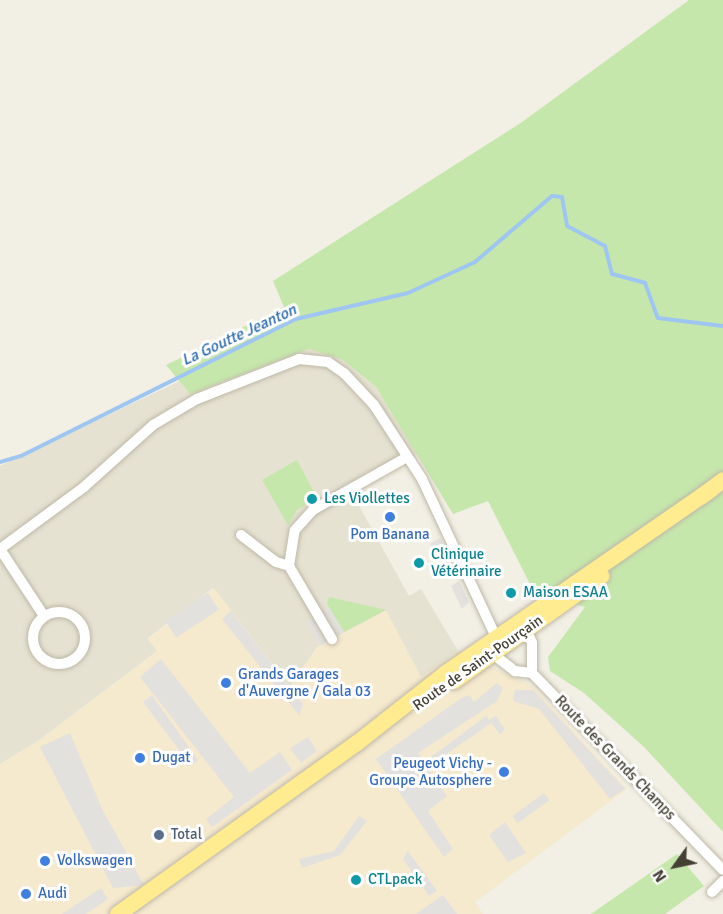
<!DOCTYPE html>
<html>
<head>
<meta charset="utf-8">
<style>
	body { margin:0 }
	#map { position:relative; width:723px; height:914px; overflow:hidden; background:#f2efe4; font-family:Signika,sans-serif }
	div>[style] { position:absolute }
	.residential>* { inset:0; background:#e6e2d2 }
	.commercial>* { inset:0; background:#f5e9ce }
	.green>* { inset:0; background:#c6e7ac }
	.parking>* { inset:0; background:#e3e1dd; transform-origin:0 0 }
	.stream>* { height:4px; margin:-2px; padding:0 2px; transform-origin:2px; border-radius:2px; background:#9fc6f0 }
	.roads { filter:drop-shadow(0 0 2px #beb8a7) drop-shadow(0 0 2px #beb8a7) }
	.minor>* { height:10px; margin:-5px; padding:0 5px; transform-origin:5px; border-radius:5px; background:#fff }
	.minor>.ring { margin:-5px; padding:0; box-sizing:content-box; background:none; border:10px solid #fff; border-radius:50% }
	.primary>* { height:16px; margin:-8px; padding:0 8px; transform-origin:8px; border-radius:8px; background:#ffeb90 }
	.dots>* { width:16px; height:16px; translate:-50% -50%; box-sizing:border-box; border:3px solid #fff; border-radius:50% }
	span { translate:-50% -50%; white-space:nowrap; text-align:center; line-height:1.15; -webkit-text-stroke:6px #fff; paint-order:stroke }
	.culture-label { font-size:15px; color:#0d838f }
	.left { translate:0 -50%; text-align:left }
	.shop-label { font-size:15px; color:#366cbe }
	.right { translate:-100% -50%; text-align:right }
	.street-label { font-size:15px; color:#444034 }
	.service-label { font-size:15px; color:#4e5e75 }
	.water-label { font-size:16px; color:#2d6bb0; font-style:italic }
	.north { position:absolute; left:645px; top:836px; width:60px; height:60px; -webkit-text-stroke:4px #fff; paint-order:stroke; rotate:237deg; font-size:16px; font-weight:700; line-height:24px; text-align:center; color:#444034 }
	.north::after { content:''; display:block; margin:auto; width:21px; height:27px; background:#444034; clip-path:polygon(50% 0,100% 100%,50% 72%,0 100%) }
</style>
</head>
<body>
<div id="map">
	<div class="residential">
		<div style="clip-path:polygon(309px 349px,343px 360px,376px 387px,418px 454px,353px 495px,409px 596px,421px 589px,458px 651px,421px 677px,386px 611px,317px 647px,290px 687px,213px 588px,148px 638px,157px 651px,38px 741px,0 764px,0 466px,180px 381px,190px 394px)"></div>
	</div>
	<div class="commercial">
		<div style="clip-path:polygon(214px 588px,290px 687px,317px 647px,386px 610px,421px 677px,458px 651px,531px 685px,627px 789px,475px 902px,483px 914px,0 914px,0 764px,38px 741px,157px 651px,148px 639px)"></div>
	</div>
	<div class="green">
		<div style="clip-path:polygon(689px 0,723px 0,723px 832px,644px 747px,584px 693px,550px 671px,548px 657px,585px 607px,535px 594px,488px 501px,453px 514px,376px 387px,343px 360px,309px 349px,190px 394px,166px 365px,284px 307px,273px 281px,522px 122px)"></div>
		<div style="clip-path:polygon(297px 460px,317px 498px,297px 510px,288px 525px,262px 480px)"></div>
		<div style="clip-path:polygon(329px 597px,386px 610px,344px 632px,327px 604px)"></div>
		<div style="clip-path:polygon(677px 854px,704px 886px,665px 914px,591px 914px)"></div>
	</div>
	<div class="parking">
		<div style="left:440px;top:538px;width:30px;height:11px;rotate:60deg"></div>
		<div style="clip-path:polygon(459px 581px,469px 602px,462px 609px,451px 586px)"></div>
		<div style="left:208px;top:593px;width:20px;height:51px;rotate:57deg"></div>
		<div style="left:329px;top:608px;width:28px;height:27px;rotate:58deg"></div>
		<div style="clip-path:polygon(231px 611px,303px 704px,299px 715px,222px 619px)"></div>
		<div style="clip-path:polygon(161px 659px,250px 773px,280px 752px,292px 770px,212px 827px,206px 819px,234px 797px,140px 677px)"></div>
		<div style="clip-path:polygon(497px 683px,503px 688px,497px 701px,418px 753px,447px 796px,428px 811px,453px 849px,444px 857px,376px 759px,460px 699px,469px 695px,474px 702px)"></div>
		<div style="clip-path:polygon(515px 690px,533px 690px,625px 789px,610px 799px,539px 709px,513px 701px)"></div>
		<div style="clip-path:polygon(152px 695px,198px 760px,191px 766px,143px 702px)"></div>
		<div style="clip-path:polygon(486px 716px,489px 720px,496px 716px,505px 730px,500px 734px,491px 723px,435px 762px,431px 757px)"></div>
		<div style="clip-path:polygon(70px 733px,102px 809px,144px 885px,113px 888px,40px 747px)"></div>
		<div style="clip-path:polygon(308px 737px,317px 751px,301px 763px,290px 748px)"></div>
		<div style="left:544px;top:793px;width:9px;height:39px;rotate:54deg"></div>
		<div style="clip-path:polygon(359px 816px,367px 821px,340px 855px,302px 868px,299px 859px,334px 851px)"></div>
		<div style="clip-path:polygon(505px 822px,526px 853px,508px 862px,489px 835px)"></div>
		<div style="clip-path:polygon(408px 851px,437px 891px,429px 896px,403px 859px)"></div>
		<div style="clip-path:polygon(101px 888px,108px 899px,86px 914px,62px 914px)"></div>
		<div style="clip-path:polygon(443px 895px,457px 914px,416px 914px)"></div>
	</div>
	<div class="stream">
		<div style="left:0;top:462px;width:22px;rotate:-16deg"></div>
		<div style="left:21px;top:456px;width:307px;rotate:-26.5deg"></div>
		<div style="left:296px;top:319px;width:115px;rotate:-13.1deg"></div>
		<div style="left:408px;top:293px;width:74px;rotate:-24.8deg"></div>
		<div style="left:475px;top:262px;width:101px;rotate:-40.6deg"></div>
		<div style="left:552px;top:196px;width:10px;rotate:6deg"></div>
		<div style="left:562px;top:197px;width:29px;rotate:80deg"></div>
		<div style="left:567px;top:226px;width:43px;rotate:27.8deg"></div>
		<div style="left:605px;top:246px;width:29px;rotate:76deg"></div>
		<div style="left:612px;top:274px;width:34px;rotate:15deg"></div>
		<div style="left:645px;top:283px;width:37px;rotate:70deg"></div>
		<div style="left:658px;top:318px;width:65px;rotate:7deg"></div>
	</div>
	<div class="roads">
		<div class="minor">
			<div style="left:241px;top:535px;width:44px;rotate:37.6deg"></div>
			<div style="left:276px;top:562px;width:14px;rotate:17deg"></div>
			<div style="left:289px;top:566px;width:85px;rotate:59.5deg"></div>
			<div style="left:0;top:549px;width:104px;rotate:-36.4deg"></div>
			<div style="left:84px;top:487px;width:93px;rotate:-41.9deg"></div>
			<div style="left:153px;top:425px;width:51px;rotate:-30.6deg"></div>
			<div style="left:197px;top:399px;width:110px;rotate:-21.4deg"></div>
			<div style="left:299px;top:359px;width:29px;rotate:6deg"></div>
			<div style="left:328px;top:362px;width:19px;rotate:35deg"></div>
			<div style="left:344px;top:373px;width:44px;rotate:46.8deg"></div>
			<div style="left:374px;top:405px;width:88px;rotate:57deg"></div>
			<div style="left:422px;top:479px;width:174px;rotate:64.9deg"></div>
			<div style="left:496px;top:637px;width:17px;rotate:100deg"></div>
			<div style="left:493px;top:654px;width:28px;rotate:38deg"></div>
			<div style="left:515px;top:671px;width:17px;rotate:7deg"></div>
			<div style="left:532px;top:673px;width:274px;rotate:45.9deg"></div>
			<div style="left:0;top:549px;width:80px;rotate:56.7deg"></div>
			<div style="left:289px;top:566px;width:36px;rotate:-81deg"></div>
			<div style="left:295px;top:530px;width:27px;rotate:-48deg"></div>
			<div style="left:313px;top:510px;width:108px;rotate:-29.4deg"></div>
			<div class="ring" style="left:33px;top:612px;width:42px;height:42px"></div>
			<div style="left:525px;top:627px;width:17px;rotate:66deg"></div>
			<div style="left:532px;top:643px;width:30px;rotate:90deg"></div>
			<div style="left:712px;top:892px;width:16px;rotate:-45deg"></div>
		</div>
		<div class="primary">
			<div style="left:702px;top:496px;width:26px;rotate:-37deg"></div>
			<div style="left:454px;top:681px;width:181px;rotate:-35.4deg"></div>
			<div style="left:118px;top:914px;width:294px;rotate:-35.6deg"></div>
			<div style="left:357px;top:743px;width:113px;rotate:-38.2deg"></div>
			<div style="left:446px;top:673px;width:321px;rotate:-34.7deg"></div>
		</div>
	</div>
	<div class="dots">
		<div style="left:312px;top:499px;background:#0f9aa8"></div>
		<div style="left:390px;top:517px;background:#3f7fe0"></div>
		<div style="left:419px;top:563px;background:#0f9aa8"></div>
		<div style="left:511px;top:593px;background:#0f9aa8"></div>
		<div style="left:226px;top:683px;background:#3f7fe0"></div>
		<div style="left:140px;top:758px;background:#3f7fe0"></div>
		<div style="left:504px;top:772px;background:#3f7fe0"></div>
		<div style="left:159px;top:835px;background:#5c6f8a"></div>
		<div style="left:45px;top:861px;background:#3f7fe0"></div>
		<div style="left:356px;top:880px;background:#0f9aa8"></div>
		<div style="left:26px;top:894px;background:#3f7fe0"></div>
	</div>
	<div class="culture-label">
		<span class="left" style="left:324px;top:499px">Les Viollettes</span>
		<span class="left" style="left:431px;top:563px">Clinique<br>Vétérinaire</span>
		<span class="left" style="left:523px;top:593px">Maison ESAA</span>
		<span class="left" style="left:368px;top:880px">CTLpack</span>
	</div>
	<div class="shop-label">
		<span style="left:390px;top:535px">Pom Banana</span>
		<span class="left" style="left:238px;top:683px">Grands Garages<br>d'Auvergne / Gala 03</span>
		<span class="left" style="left:152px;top:758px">Dugat</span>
		<span class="right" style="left:492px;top:772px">Peugeot Vichy -<br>Groupe Autosphere</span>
		<span class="left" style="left:57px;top:861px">Volkswagen</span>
		<span class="left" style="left:38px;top:894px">Audi</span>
	</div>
	<div class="street-label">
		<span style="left:478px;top:663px;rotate:-35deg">Route de Saint-Pourçain</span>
		<span style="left:615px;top:758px;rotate:46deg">Route des Grands Champs</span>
	</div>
	<div class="service-label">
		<span class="left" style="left:171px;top:835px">Total</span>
	</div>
	<div class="water-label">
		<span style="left:239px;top:335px;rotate:-25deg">La Goutte Jeanton</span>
	</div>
	<div class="north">N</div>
</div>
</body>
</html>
